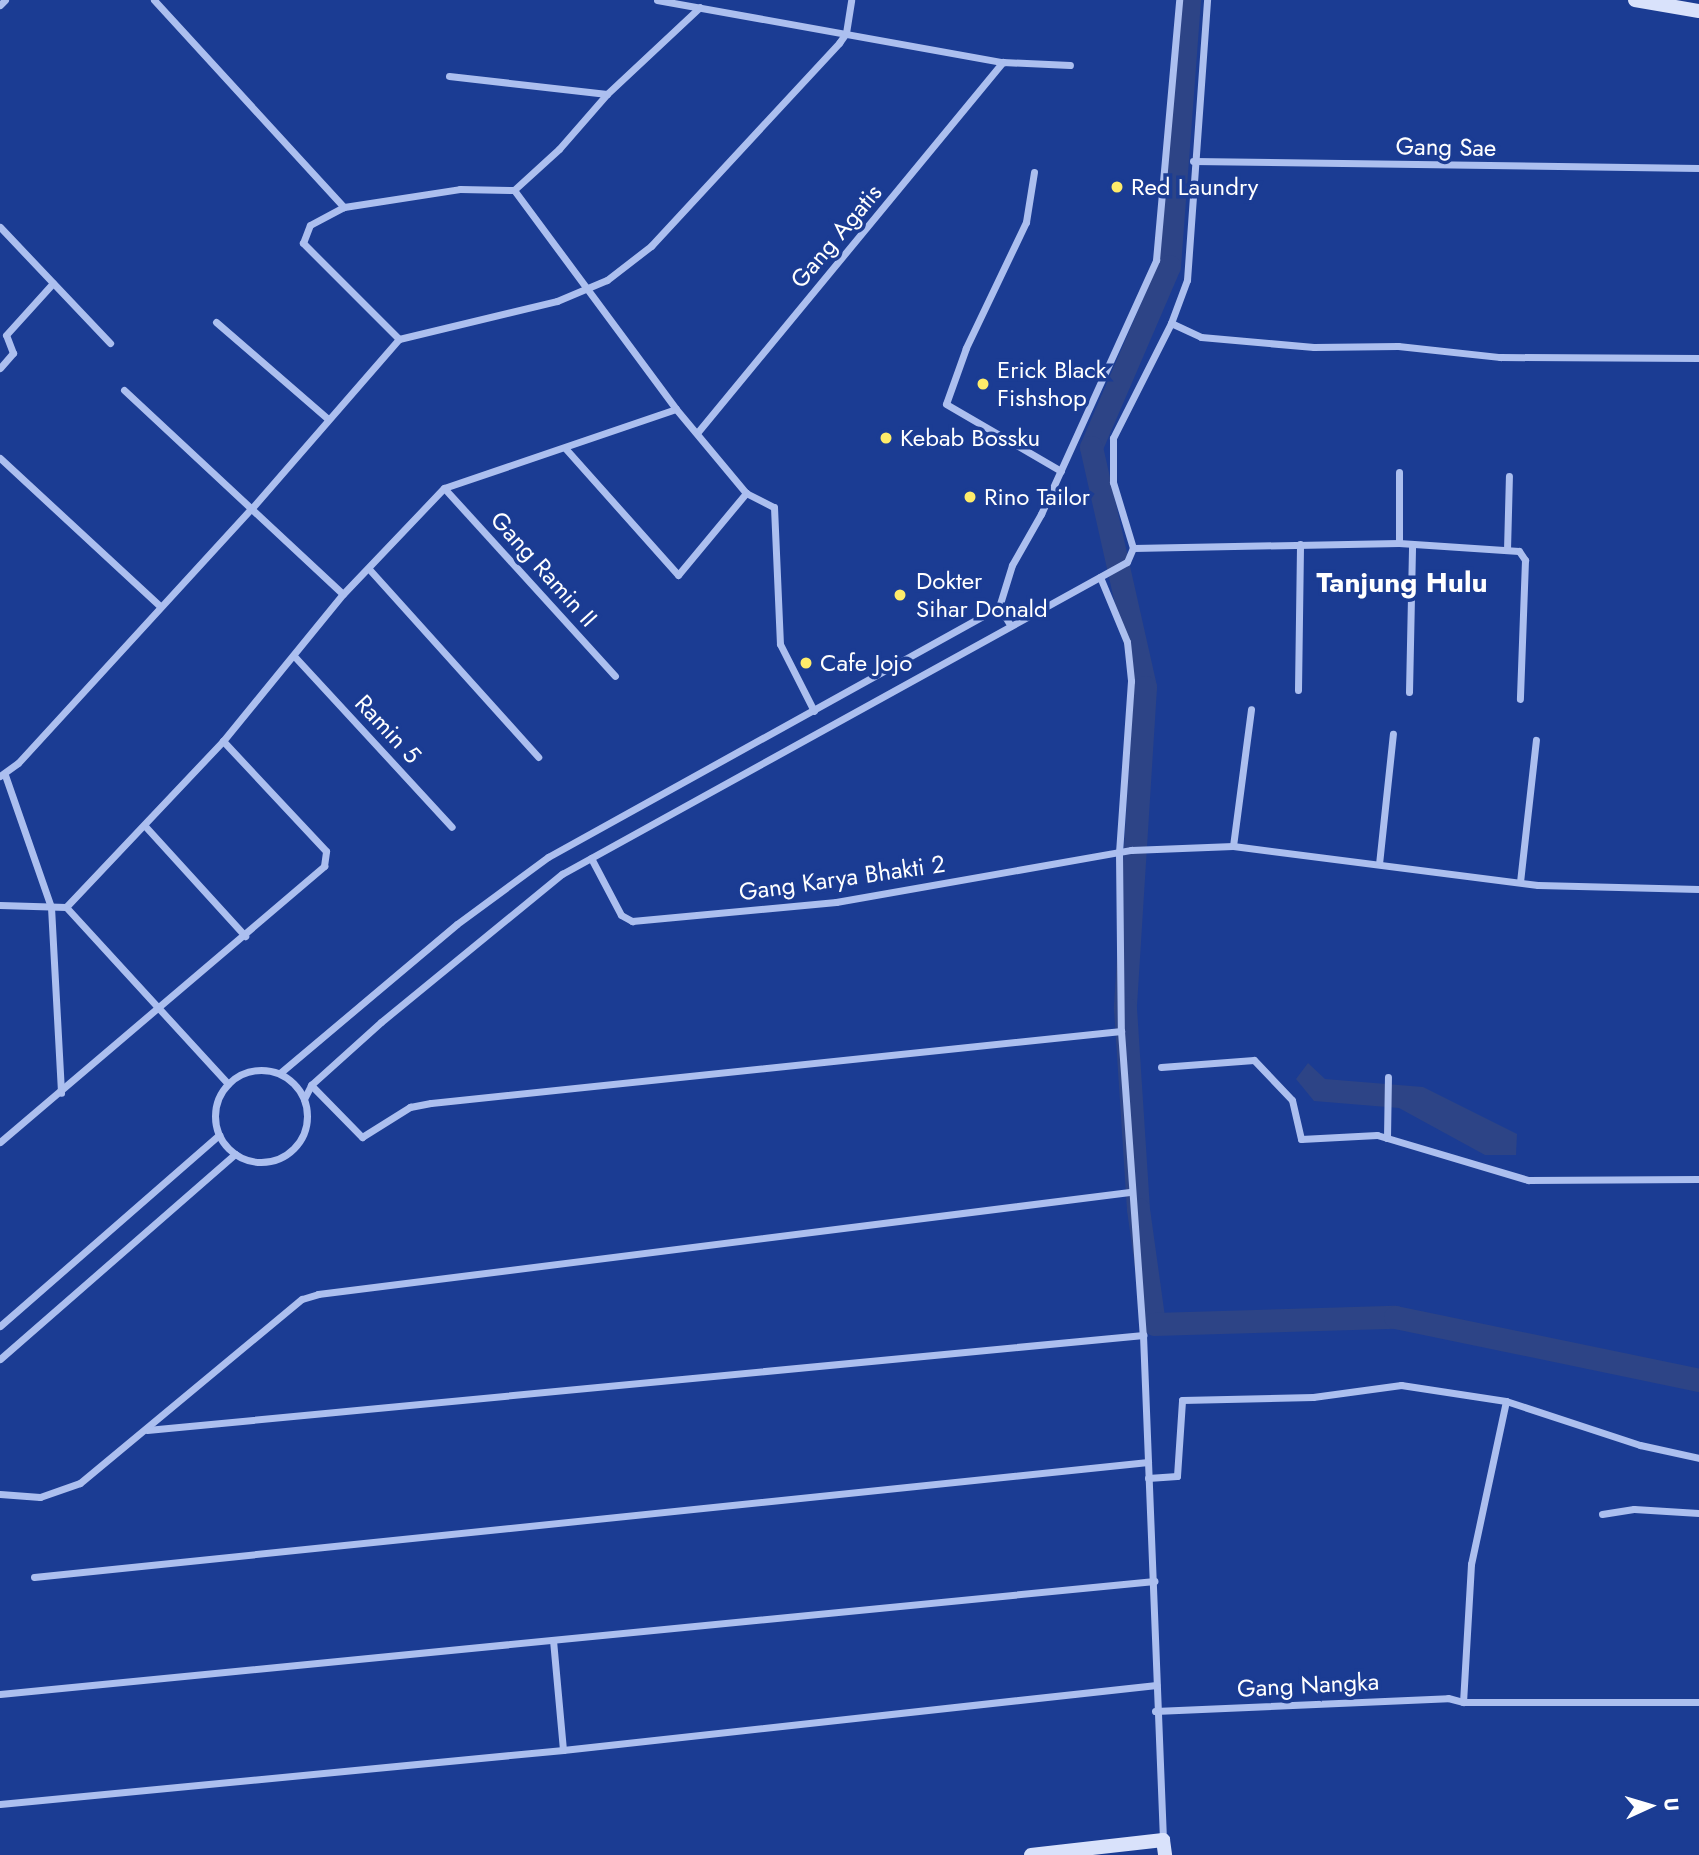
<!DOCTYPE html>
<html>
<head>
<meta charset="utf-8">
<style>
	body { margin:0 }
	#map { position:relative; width:1699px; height:1855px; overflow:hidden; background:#1b3c93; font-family:Jost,sans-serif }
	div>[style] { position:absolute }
	.water>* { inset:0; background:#2d4486 }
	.canal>* { height:23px; margin:-11.5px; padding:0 11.5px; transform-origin:11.5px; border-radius:11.5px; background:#2d4486 }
	.street>* { height:7px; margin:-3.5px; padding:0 3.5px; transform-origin:3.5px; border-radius:3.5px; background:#acbfef }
	.street>.ring { margin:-3.5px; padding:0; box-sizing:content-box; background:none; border:7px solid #acbfef; border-radius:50% }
	.secondary>* { height:14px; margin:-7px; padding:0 7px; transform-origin:7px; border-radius:7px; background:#d9e2fb }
	.dots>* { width:19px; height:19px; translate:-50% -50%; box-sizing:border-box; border:4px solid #1b3c93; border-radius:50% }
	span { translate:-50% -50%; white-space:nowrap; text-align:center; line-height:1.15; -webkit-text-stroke:7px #1b3c93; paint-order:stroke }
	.street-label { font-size:24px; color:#fff }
	.poi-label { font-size:24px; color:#fff }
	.left { translate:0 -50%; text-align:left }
	.quarter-label { font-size:28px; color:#fff; font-weight:700 }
	.north { position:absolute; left:1615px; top:1771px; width:70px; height:70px; -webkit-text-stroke:5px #1b3c93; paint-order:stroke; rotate:86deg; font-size:19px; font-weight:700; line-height:28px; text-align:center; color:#fff }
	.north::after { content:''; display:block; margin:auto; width:24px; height:32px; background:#fff; clip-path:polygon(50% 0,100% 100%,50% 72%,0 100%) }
</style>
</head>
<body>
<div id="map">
	<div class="water">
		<div style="clip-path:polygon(1308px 1063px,1325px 1079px,1423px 1087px,1517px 1134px,1516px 1155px,1485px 1155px,1399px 1108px,1314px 1101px,1296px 1079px)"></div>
	</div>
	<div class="canal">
		<div style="left:1189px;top:0;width:267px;rotate:94.3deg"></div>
		<div style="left:1169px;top:266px;width:197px;rotate:113.3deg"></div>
		<div style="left:1091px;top:447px;width:246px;rotate:77.3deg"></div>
		<div style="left:1145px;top:687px;width:322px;rotate:93.6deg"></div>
		<div style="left:1125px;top:1008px;width:201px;rotate:86.3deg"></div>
		<div style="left:1138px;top:1209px;width:116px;rotate:82.1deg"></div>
		<div style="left:1154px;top:1324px;width:241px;rotate:-1.7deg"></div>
		<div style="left:1395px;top:1317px;width:310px;rotate:11.7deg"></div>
	</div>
	<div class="street">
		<div style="left:154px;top:0;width:281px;rotate:47.5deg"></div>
		<div style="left:657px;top:0;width:352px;rotate:10.2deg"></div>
		<div style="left:1003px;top:62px;width:67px;rotate:2.6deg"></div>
		<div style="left:0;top:5px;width:7px;rotate:-45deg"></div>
		<div style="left:449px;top:76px;width:159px;rotate:6.5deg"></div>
		<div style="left:1193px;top:161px;width:506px;rotate:0.79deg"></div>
		<div style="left:1034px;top:172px;width:51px;rotate:99.1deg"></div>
		<div style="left:1026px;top:222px;width:140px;rotate:115.5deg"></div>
		<div style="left:966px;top:348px;width:59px;rotate:109.7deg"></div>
		<div style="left:946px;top:404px;width:133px;rotate:30.2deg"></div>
		<div style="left:514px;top:190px;width:272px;rotate:53.5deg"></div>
		<div style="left:676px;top:409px;width:109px;rotate:50.2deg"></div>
		<div style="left:746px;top:493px;width:31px;rotate:27deg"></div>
		<div style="left:774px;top:507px;width:137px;rotate:87.5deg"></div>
		<div style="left:780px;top:644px;width:75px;rotate:63.1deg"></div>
		<div style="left:0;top:227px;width:160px;rotate:46.5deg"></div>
		<div style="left:216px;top:322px;width:148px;rotate:40.9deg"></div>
		<div style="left:1171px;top:323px;width:33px;rotate:25deg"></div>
		<div style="left:1201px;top:337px;width:113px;rotate:5.1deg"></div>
		<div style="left:1314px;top:347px;width:84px;rotate:-0.7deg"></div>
		<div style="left:1398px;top:346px;width:103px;rotate:6.2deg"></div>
		<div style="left:1500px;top:357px;width:199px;rotate:0.3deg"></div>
		<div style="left:399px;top:339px;width:136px;rotate:-135deg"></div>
		<div style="left:303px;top:243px;width:19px;rotate:-69deg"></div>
		<div style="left:310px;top:225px;width:38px;rotate:-28deg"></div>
		<div style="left:344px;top:207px;width:117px;rotate:-8.8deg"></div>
		<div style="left:460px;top:189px;width:54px;rotate:1.1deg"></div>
		<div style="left:514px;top:190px;width:61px;rotate:-42.3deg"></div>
		<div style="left:559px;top:149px;width:73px;rotate:-48.9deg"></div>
		<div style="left:607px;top:94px;width:127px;rotate:-43.1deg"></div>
		<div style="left:0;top:368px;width:20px;rotate:-49deg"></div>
		<div style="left:13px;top:353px;width:19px;rotate:-111deg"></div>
		<div style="left:6px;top:335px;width:70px;rotate:-47.9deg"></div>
		<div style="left:124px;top:390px;width:299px;rotate:43deg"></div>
		<div style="left:697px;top:433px;width:481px;rotate:-50.5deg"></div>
		<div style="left:565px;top:448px;width:170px;rotate:48.3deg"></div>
		<div style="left:678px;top:575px;width:107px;rotate:-50.3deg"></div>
		<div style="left:0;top:458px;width:217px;rotate:42.8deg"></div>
		<div style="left:1399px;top:472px;width:71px;rotate:90deg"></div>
		<div style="left:444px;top:488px;width:254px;rotate:47.7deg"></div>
		<div style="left:1133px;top:548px;width:266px;rotate:-1.1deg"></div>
		<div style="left:1399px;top:543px;width:120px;rotate:3.8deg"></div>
		<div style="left:1519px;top:551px;width:11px;rotate:56deg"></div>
		<div style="left:1525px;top:560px;width:139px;rotate:92.1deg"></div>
		<div style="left:1507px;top:550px;width:74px;rotate:-88.5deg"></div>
		<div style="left:369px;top:569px;width:253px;rotate:48deg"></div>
		<div style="left:1100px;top:577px;width:70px;rotate:67.4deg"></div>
		<div style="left:1127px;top:642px;width:39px;rotate:84deg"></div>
		<div style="left:1131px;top:681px;width:172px;rotate:94deg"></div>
		<div style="left:1119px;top:853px;width:178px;rotate:89.4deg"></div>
		<div style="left:1121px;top:1031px;width:305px;rotate:85.9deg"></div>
		<div style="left:1143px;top:1335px;width:504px;rotate:87.73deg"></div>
		<div style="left:999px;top:607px;width:22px;rotate:58deg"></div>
		<div style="left:295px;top:657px;width:231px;rotate:47.3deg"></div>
		<div style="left:1298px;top:690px;width:146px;rotate:-89.2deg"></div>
		<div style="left:1409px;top:692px;width:148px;rotate:-88.8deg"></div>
		<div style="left:5px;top:775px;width:140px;rotate:70.8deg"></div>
		<div style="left:51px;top:907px;width:186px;rotate:86.9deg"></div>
		<div style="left:0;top:776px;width:22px;rotate:-36deg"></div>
		<div style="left:18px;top:763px;width:346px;rotate:-47.5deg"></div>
		<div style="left:252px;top:508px;width:224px;rotate:-49deg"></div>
		<div style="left:399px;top:339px;width:163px;rotate:-13.5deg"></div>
		<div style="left:557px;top:301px;width:54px;rotate:-22.8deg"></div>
		<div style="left:607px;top:280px;width:56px;rotate:-37.7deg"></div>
		<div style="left:651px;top:246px;width:277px;rotate:-47.2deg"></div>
		<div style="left:839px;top:43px;width:12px;rotate:-55deg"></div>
		<div style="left:846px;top:33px;width:33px;rotate:-81deg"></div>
		<div style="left:145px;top:826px;width:149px;rotate:47.7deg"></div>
		<div style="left:1233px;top:846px;width:138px;rotate:-82.5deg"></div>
		<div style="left:591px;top:858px;width:64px;rotate:62.2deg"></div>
		<div style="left:621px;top:915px;width:13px;rotate:29deg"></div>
		<div style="left:632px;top:921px;width:205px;rotate:-5.3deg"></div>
		<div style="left:836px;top:902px;width:300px;rotate:-10deg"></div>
		<div style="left:1131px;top:850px;width:102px;rotate:-2.2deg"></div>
		<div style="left:1233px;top:846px;width:307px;rotate:7.3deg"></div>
		<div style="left:1538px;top:885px;width:161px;rotate:1.4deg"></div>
		<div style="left:1379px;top:864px;width:131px;rotate:-83.9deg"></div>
		<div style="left:1520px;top:882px;width:143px;rotate:-83.6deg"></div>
		<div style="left:0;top:905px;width:66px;rotate:1.7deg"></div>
		<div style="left:66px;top:907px;width:228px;rotate:-46.6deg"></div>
		<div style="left:223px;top:741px;width:190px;rotate:-50.8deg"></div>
		<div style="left:343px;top:594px;width:146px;rotate:-46.4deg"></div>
		<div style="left:444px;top:488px;width:245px;rotate:-18.8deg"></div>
		<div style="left:66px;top:907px;width:240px;rotate:47.5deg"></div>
		<div style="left:1161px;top:1067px;width:93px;rotate:-4.3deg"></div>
		<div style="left:1254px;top:1060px;width:55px;rotate:46.5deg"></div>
		<div style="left:1292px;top:1100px;width:40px;rotate:77deg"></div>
		<div style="left:1301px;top:1139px;width:76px;rotate:-3deg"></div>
		<div style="left:1377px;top:1135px;width:158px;rotate:16.6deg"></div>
		<div style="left:1528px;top:1180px;width:171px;rotate:-0.3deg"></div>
		<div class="ring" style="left:215px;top:1070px;width:85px;height:85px"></div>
		<div style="left:280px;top:1073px;width:231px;rotate:-40.1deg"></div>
		<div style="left:457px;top:924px;width:113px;rotate:-36.4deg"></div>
		<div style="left:548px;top:857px;width:516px;rotate:-29deg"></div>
		<div style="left:999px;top:607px;width:44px;rotate:-72.8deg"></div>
		<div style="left:1012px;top:565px;width:59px;rotate:-60.4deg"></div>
		<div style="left:1041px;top:514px;width:279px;rotate:-65.6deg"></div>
		<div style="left:1156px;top:260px;width:261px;rotate:-84.9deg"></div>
		<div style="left:311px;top:1085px;width:73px;rotate:45.6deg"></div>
		<div style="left:362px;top:1137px;width:57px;rotate:-32deg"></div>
		<div style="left:410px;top:1107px;width:21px;rotate:-11deg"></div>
		<div style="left:431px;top:1103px;width:694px;rotate:-5.96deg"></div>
		<div style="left:304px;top:1099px;width:16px;rotate:-63deg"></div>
		<div style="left:311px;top:1085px;width:94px;rotate:-42deg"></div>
		<div style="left:381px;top:1022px;width:234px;rotate:-39.3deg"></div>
		<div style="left:562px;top:874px;width:645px;rotate:-28.91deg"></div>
		<div style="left:1127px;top:562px;width:15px;rotate:-67deg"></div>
		<div style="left:1133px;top:548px;width:69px;rotate:-106.9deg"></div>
		<div style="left:1113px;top:482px;width:44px;rotate:-90deg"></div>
		<div style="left:1113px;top:438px;width:129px;rotate:-63.2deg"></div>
		<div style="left:1171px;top:323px;width:46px;rotate:-69.6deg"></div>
		<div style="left:1187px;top:280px;width:281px;rotate:-85.9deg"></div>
		<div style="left:1387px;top:1138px;width:61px;rotate:-89.1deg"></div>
		<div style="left:0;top:1142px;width:426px;rotate:-40.4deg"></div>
		<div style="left:324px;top:866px;width:15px;rotate:-82deg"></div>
		<div style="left:326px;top:851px;width:151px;rotate:-133.1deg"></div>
		<div style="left:0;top:1326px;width:291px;rotate:-41.1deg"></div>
		<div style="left:0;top:1359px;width:312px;rotate:-41.1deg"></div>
		<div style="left:1506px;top:1401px;width:167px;rotate:102.1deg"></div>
		<div style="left:1471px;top:1564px;width:138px;rotate:93.3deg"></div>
		<div style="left:1463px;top:1702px;width:236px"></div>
		<div style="left:147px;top:1430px;width:1001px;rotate:-5.45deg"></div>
		<div style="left:1148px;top:1478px;width:29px;rotate:-4deg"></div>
		<div style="left:1177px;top:1476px;width:76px;rotate:-86.2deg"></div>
		<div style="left:1182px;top:1400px;width:131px;rotate:-1.3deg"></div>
		<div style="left:1313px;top:1397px;width:89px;rotate:-7.8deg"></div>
		<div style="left:1401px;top:1385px;width:106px;rotate:8.7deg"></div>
		<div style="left:1506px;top:1401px;width:141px;rotate:18.2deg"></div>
		<div style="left:1640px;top:1445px;width:60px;rotate:12.4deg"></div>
		<div style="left:0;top:1494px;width:40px;rotate:4.3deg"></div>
		<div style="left:40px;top:1497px;width:42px;rotate:-19.3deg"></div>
		<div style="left:80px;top:1483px;width:288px;rotate:-39.7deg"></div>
		<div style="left:302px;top:1299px;width:17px;rotate:-17deg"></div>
		<div style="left:318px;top:1294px;width:818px;rotate:-7.16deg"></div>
		<div style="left:1602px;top:1514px;width:32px;rotate:-9deg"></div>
		<div style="left:1634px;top:1509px;width:65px;rotate:3.5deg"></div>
		<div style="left:34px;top:1577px;width:1120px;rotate:-5.89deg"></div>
		<div style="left:553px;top:1640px;width:110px;rotate:84.8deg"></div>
		<div style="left:0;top:1694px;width:1160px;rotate:-5.59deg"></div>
		<div style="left:1155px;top:1711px;width:293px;rotate:-2.5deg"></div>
		<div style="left:1448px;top:1698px;width:16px;rotate:15deg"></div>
		<div style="left:0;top:1804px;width:566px;rotate:-5.48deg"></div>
		<div style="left:563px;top:1750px;width:597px;rotate:-6.26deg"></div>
	</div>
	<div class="secondary">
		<div style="left:1635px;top:0;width:65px;rotate:9.8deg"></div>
		<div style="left:1031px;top:1855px;width:133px;rotate:-6.5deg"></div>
		<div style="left:1163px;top:1840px;width:15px;rotate:82deg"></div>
	</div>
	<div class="dots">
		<div style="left:1117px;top:187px;background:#ffec6a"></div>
		<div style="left:983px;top:384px;background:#ffec6a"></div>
		<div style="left:886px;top:438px;background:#ffec6a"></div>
		<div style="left:970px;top:497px;background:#ffec6a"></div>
		<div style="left:900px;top:595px;background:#ffec6a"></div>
		<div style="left:806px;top:663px;background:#ffec6a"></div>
	</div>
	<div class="street-label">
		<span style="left:1446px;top:147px;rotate:1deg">Gang Sae</span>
		<span style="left:836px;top:236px;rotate:-50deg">Gang Agatis</span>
		<span style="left:544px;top:569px;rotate:48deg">Gang Ramin II</span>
		<span style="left:388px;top:729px;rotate:47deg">Ramin 5</span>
		<span style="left:842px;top:878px;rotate:-8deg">Gang Karya Bhakti 2</span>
		<span style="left:1308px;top:1685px;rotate:-3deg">Gang Nangka</span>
	</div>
	<div class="poi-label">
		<span class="left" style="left:1131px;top:187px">Red Laundry</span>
		<span class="left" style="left:997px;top:384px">Erick Black<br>Fishshop</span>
		<span class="left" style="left:900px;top:438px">Kebab Bossku</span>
		<span class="left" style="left:984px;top:497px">Rino Tailor</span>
		<span class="left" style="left:916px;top:595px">Dokter<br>Sihar Donald</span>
		<span class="left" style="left:820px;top:663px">Cafe Jojo</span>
	</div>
	<div class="quarter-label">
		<span style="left:1402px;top:583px">Tanjung Hulu</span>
	</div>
	<div class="north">U</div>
</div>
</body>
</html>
